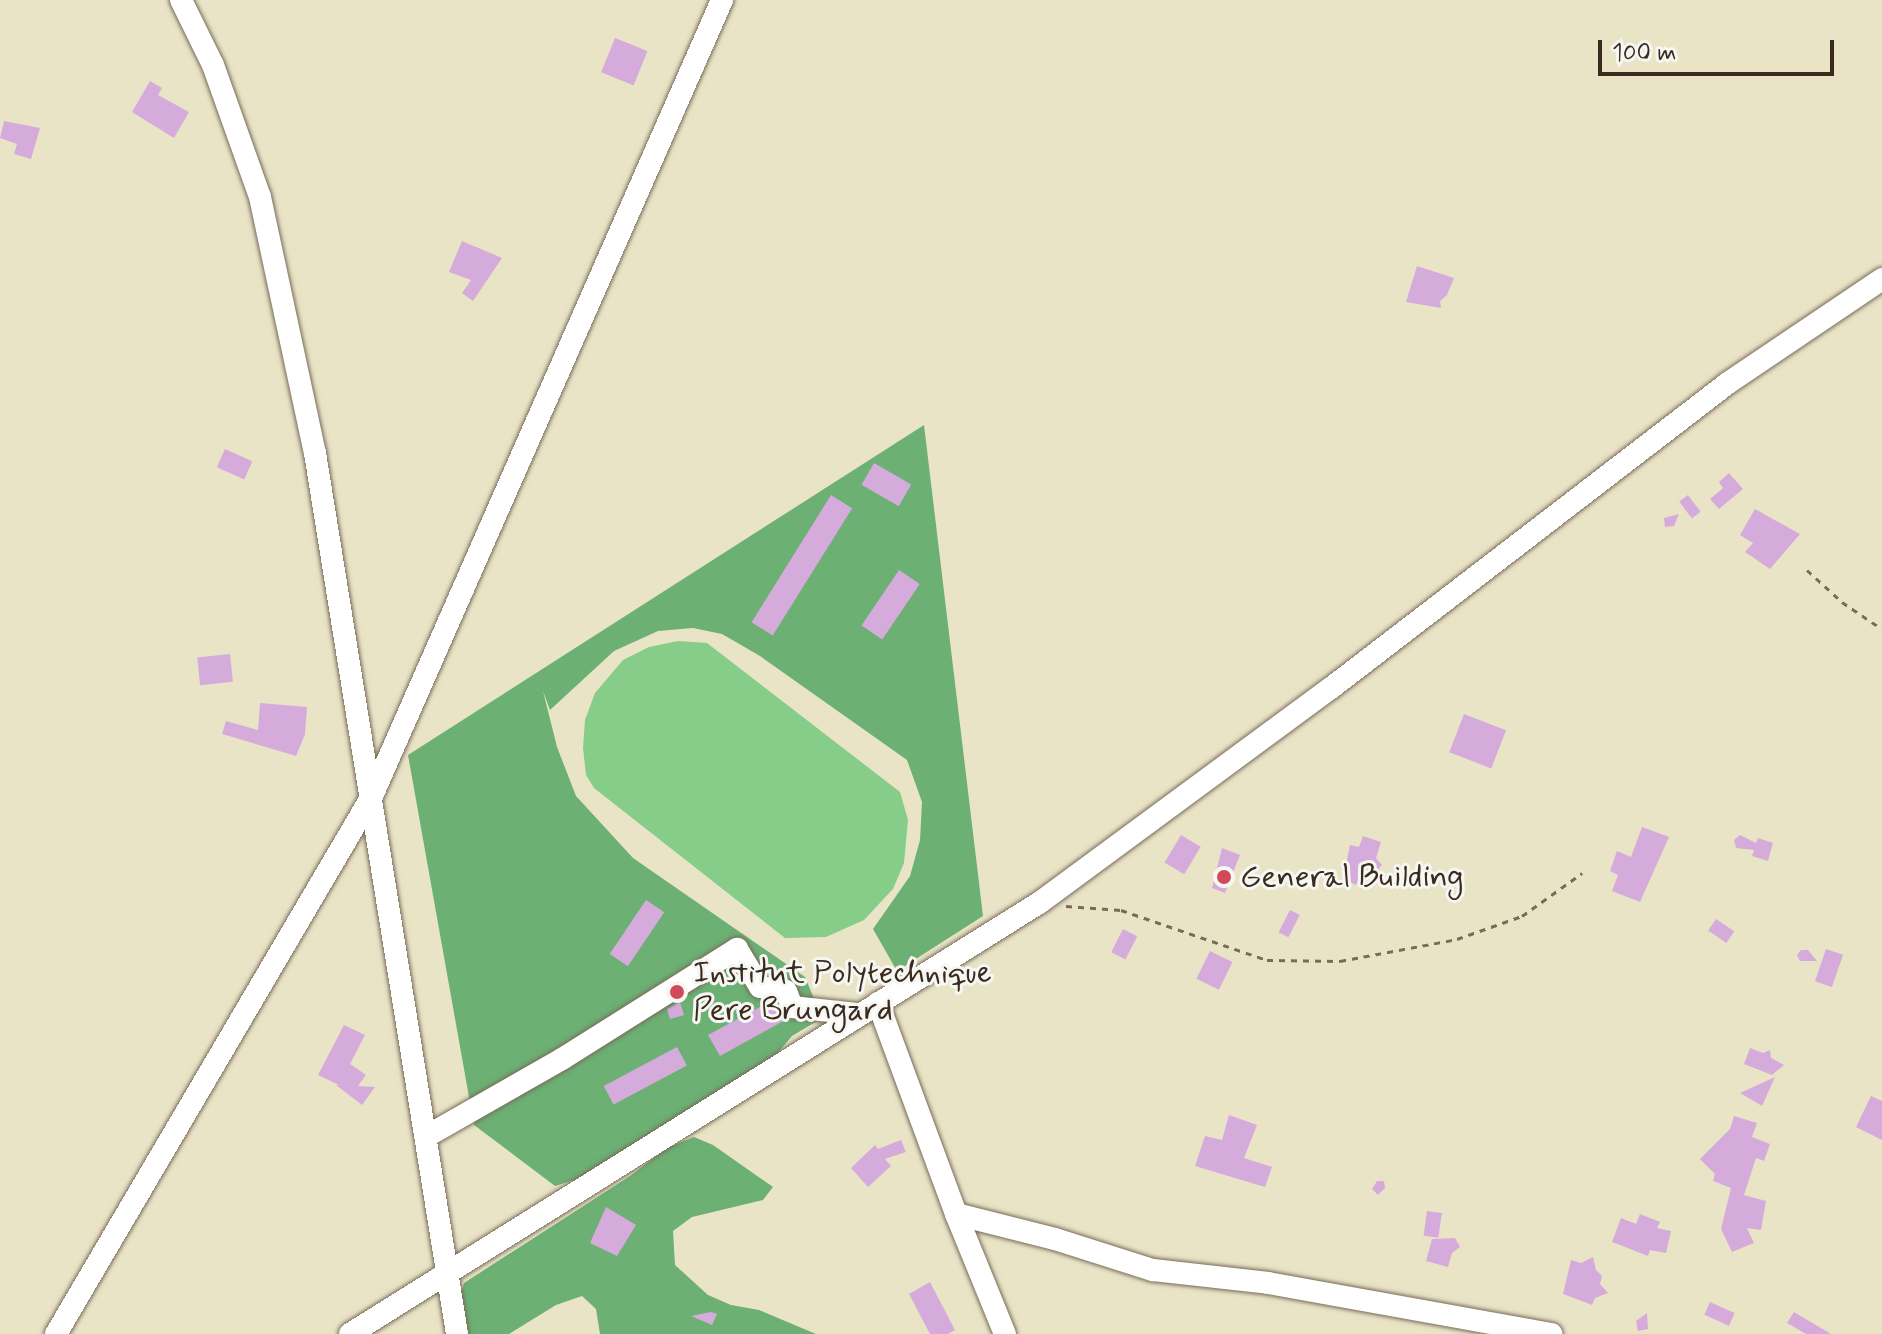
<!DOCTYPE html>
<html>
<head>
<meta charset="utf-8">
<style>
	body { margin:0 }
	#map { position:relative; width:1882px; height:1334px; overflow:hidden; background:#eae4c7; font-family:Mynerve,sans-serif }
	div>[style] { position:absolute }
	.green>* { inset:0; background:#85cd88 }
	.forest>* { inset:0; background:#6cb074 }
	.building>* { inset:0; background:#d5abdc; transform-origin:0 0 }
	.path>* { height:3px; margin-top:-1.5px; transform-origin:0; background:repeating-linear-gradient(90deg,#786b59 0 6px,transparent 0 12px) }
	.roads { filter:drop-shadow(0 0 2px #786b59) drop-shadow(0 0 2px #786b59) }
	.minor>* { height:22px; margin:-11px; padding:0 11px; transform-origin:11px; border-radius:11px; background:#fff }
	.dots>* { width:22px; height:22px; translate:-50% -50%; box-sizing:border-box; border:4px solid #f6f6f2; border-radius:50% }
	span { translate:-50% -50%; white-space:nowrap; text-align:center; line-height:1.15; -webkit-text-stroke:6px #f6f6f2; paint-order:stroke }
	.poi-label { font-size:32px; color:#3b2a1e }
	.left { translate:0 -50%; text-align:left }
	.scale { position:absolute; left:1598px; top:40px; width:236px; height:36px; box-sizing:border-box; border:4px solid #3b2a1e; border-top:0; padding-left:10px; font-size:24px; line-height:28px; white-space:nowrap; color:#3b2a1e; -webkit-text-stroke:6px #f6f6f2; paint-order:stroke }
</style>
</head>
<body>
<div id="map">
	<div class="green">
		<div style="clip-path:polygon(678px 641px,707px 643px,900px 792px,908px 820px,904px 863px,893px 889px,864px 920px,826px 937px,785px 938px,594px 788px,586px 775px,583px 748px,585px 720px,595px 693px,623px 660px,649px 647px)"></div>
	</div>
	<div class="forest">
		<div style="clip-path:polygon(924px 425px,983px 916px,897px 971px,873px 929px,910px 876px,920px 840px,922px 802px,907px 760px,760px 656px,722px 634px,693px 628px,658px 631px,614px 651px,550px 710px,543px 691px,557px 747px,576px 796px,633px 858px,805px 977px,822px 1018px,792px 1036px,777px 1054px,587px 1176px,555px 1186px,474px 1125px,408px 755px)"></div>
		<div style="clip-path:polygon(694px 1137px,713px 1145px,773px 1187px,763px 1200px,692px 1217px,673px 1231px,675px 1265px,708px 1295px,731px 1305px,759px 1310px,816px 1334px,600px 1334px,596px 1309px,582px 1296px,556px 1305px,509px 1334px,467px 1334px,460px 1297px,464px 1283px,630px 1176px,667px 1148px)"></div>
	</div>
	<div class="building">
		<div style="left:615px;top:38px;width:35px;height:37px;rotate:22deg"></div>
		<div style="clip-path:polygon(150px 81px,162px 88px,158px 95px,189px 112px,174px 138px,132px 112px)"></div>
		<div style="clip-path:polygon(4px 121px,40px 128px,31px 159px,14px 154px,17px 144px,0 138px)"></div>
		<div style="clip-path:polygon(462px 241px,502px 258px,473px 301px,462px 293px,471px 280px,449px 272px)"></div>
		<div style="clip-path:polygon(1417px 266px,1454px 278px,1447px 295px,1440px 301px,1441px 308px,1406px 302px)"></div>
		<div style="left:225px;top:449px;width:30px;height:20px;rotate:24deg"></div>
		<div style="left:874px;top:463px;width:43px;height:25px;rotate:30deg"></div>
		<div style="clip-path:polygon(1729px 473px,1743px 489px,1719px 509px,1710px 499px,1723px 488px,1719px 482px)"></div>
		<div style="left:831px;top:495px;width:25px;height:150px;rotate:32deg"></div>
		<div style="left:1688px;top:495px;width:21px;height:11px;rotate:53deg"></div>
		<div style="clip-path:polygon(1755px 509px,1800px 534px,1770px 569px,1745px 552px,1753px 543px,1740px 535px)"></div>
		<div style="clip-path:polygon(1679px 514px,1674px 526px,1665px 527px,1664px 518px)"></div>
		<div style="left:899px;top:570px;width:25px;height:67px;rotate:34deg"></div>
		<div style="left:230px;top:654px;width:28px;height:33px;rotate:84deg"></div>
		<div style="clip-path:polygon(260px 703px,307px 707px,305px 734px,296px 756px,222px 734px,226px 721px,258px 730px)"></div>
		<div style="left:1464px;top:714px;width:45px;height:41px;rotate:21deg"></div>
		<div style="clip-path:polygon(1642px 827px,1669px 837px,1640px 902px,1612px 891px,1618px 875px,1610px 871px,1617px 851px,1631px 857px)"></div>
		<div style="left:1181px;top:835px;width:23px;height:32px;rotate:31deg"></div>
		<div style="clip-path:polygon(1740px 835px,1756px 843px,1758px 838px,1773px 843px,1768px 861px,1752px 856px,1754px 850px,1736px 848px,1734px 840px)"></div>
		<div style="clip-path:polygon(1363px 836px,1381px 842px,1376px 858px,1382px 865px,1379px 868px,1381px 876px,1375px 884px,1361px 874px,1356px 885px,1344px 879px,1350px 866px,1346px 865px,1350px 845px,1359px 847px)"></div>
		<div style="clip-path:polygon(1222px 848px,1240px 855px,1225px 893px,1212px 888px)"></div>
		<div style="left:646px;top:900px;width:22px;height:65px;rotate:34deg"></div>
		<div style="left:1290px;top:910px;width:11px;height:25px;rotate:27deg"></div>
		<div style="left:1716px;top:919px;width:22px;height:14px;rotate:34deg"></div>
		<div style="left:1123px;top:929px;width:16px;height:26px;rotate:27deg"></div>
		<div style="left:1826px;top:949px;width:18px;height:34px;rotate:19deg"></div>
		<div style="clip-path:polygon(1801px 950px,1808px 950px,1817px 961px,1800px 961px,1797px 955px)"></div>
		<div style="left:1210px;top:951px;width:25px;height:31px;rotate:26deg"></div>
		<div style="clip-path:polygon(680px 1002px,684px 1015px,670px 1019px,667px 1009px)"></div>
		<div style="clip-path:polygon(769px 1002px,776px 1004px,787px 1019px,720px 1056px,708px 1035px)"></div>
		<div style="clip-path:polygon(344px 1025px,365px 1035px,350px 1064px,366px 1075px,358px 1086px,375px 1087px,362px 1105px,336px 1085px,339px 1085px,318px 1075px)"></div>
		<div style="left:677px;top:1047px;width:21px;height:83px;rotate:62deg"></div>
		<div style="clip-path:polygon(1750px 1048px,1763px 1053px,1770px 1050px,1771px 1058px,1784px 1065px,1772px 1075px,1744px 1064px)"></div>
		<div style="clip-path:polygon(1775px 1077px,1762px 1106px,1740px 1093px)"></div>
		<div style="clip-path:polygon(1871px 1096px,1882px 1101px,1882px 1140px,1856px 1127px)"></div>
		<div style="clip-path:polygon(1229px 1115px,1257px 1125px,1244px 1158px,1272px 1167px,1265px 1187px,1195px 1166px,1205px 1136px,1222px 1140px)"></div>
		<div style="clip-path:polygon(1734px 1116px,1757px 1123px,1752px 1137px,1770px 1144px,1764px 1161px,1756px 1158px,1744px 1195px,1766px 1201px,1761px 1230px,1747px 1228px,1754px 1243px,1732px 1252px,1721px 1229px,1731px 1188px,1713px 1181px,1715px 1174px,1700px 1159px,1730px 1129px)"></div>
		<div style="clip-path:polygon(901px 1140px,906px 1152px,885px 1159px,891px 1166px,868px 1187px,851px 1168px,875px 1145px,878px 1149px)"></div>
		<div style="clip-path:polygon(1377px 1181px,1384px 1181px,1385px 1188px,1378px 1195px,1372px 1189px)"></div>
		<div style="clip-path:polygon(606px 1207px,636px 1225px,617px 1256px,590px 1243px)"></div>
		<div style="left:1427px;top:1211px;width:15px;height:25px;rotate:8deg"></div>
		<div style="clip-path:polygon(1640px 1214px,1660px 1222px,1657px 1228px,1671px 1231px,1666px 1253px,1650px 1250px,1648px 1256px,1612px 1242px,1621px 1218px,1636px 1224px)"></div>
		<div style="clip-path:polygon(1455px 1238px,1460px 1247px,1452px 1253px,1448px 1267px,1426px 1261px,1432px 1239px)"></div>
		<div style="clip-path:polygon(1593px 1257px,1596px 1270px,1602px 1276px,1600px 1284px,1608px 1293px,1595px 1298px,1592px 1305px,1563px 1294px,1571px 1260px,1581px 1263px)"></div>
		<div style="clip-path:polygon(930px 1282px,955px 1330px,948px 1334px,930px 1334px,909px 1294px)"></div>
		<div style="left:1710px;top:1302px;width:27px;height:14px;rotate:24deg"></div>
		<div style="clip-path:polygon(711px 1312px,717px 1314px,712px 1325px,691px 1316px)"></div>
		<div style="clip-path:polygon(1794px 1312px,1831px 1334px,1806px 1334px,1787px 1323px)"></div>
		<div style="clip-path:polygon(1647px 1313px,1648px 1329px,1638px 1331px,1636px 1321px)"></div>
	</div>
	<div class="path">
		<div style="left:1807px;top:570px;width:47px;rotate:42.4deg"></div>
		<div style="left:1842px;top:602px;width:48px;rotate:34deg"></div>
		<div style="left:1066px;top:906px;width:55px;rotate:4.2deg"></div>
		<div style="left:1121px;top:910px;width:154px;rotate:18.9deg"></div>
		<div style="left:1267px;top:960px;width:73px;rotate:0.8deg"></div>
		<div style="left:1340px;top:961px;width:119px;rotate:-10.6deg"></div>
		<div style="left:1457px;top:939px;width:69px;rotate:-19.5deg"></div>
		<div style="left:1522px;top:916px;width:74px;rotate:-35.6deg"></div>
	</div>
	<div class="roads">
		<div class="minor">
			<div style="left:181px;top:0;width:72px;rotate:63.8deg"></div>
			<div style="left:213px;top:65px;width:140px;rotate:70.4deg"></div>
			<div style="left:260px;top:197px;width:262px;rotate:77.9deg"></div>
			<div style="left:315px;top:453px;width:892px;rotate:80.84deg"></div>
			<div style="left:878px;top:1003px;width:225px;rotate:69.7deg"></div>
			<div style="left:956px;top:1214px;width:130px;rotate:67.8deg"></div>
			<div style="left:427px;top:1136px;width:155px;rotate:-29.7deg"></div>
			<div style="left:562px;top:1059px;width:207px;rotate:-32.2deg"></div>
			<div style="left:737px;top:949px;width:44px;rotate:58.8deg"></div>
			<div style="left:760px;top:987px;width:26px;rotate:9deg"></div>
			<div style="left:786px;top:991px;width:17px;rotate:69deg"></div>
			<div style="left:792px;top:1007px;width:65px;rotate:6.1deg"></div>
			<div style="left:956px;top:1214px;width:102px;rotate:14.2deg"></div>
			<div style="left:1055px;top:1239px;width:103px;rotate:17.6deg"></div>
			<div style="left:1153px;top:1270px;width:116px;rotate:6.4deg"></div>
			<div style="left:1268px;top:1283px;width:288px;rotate:10.2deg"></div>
			<div style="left:56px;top:1334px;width:624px;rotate:-59.57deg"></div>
			<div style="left:372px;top:796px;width:870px;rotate:-66.26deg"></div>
			<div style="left:350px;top:1334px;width:813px;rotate:-32.03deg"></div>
			<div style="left:1039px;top:903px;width:363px;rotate:-36.4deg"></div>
			<div style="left:1331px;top:688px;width:501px;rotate:-37.53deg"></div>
			<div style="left:1728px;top:383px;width:186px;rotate:-34deg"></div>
		</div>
	</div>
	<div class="dots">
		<div style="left:1224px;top:877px;background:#d1495b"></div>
		<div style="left:677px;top:992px;background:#d1495b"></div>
	</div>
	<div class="poi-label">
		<span class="left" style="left:1240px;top:877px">General Building</span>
		<span class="left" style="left:693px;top:992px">Institut Polytechnique<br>Pere Brungard</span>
	</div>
	<div class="scale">100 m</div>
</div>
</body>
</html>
